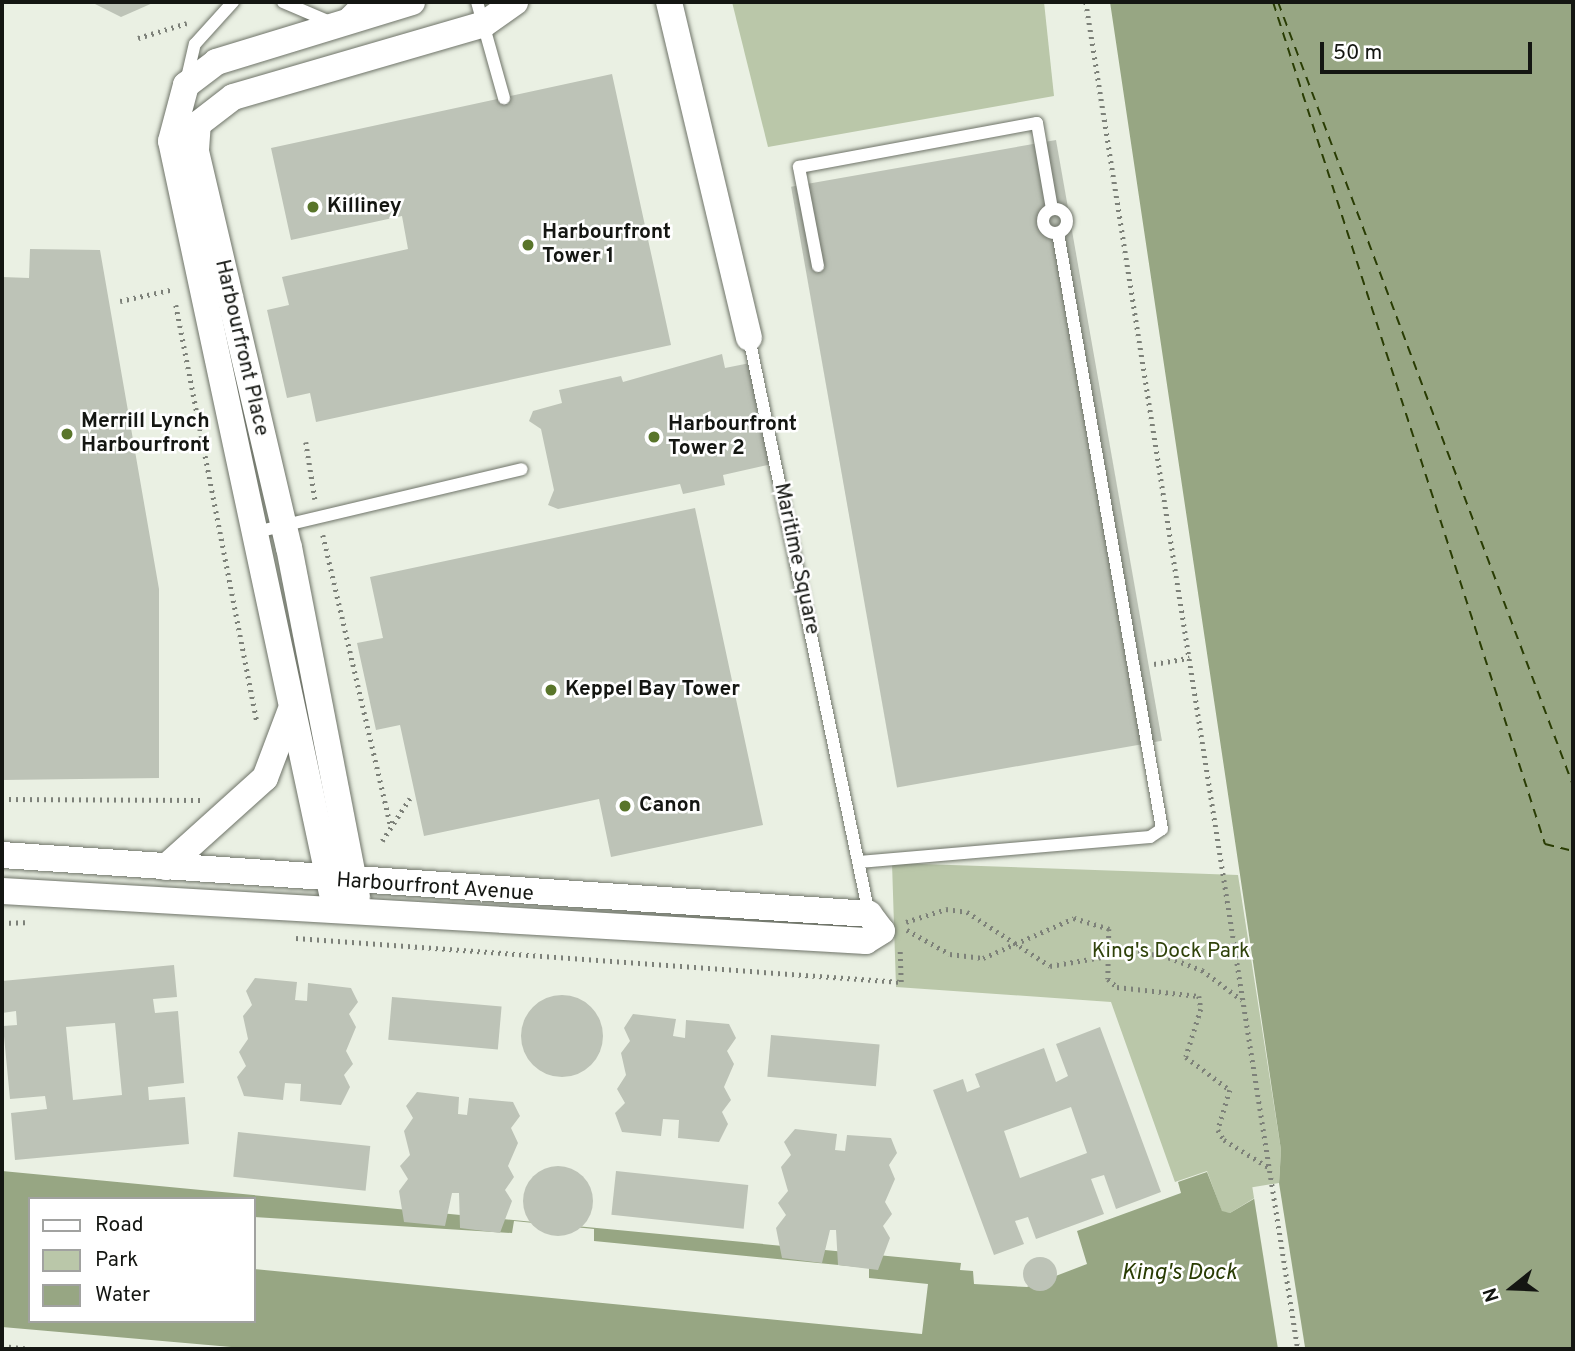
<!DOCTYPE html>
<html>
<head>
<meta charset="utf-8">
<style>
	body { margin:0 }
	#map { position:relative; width:1575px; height:1351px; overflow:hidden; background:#eaf0e3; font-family:Overpass,sans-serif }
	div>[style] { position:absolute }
	.green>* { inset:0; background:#bac7a9 }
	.water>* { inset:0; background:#97a683 }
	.pier>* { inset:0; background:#eaf0e3; transform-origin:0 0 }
	.ferry>* { height:2px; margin-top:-1px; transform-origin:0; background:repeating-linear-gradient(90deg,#293c03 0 9px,transparent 0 16px) }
	.building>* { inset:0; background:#bdc3b7; transform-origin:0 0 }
	.round { border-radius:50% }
	.path>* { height:4.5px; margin-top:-2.25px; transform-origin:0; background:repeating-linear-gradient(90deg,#7d8179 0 2px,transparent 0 7px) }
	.roads { filter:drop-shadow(0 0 2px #6f7469) drop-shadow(0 0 2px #6f7469) }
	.lane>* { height:12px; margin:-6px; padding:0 6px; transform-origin:6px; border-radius:6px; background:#fff }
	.lane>.ring { margin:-6px; padding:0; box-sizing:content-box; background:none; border:12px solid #fff; border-radius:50% }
	.street>* { height:26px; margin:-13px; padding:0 13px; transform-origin:13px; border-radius:13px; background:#fff }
	.dots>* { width:19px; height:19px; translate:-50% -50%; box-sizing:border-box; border:4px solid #fff; border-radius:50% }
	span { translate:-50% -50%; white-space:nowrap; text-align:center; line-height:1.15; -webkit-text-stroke:5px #fff; paint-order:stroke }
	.poi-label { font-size:21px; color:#141612; font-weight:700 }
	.left { translate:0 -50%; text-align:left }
	.street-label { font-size:21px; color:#141612 }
	.park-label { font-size:21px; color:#2f420a }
	.water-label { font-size:23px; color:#293c03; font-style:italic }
	.frame { position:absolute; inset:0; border:4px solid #141612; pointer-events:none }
	.legend { position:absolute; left:28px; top:1197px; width:228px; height:126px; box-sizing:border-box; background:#fff; border:2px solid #a1a2a0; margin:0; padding:9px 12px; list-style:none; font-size:21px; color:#141612 }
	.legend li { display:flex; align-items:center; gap:14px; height:35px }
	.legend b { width:35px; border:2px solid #a1a2a0 }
	.north { position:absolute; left:1477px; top:1253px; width:70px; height:70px; -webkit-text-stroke:5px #fff; paint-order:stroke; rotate:252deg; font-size:19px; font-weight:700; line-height:28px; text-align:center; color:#141612 }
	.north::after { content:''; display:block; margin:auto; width:24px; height:32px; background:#141612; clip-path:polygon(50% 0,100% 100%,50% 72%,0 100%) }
	.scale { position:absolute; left:1320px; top:42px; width:212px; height:32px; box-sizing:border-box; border:4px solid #141612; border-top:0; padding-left:9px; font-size:21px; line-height:24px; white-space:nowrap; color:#141612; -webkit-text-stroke:5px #fff; paint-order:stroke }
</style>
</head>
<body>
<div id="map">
	<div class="green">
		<div style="clip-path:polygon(732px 2px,1044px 2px,1054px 96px,768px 147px)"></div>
		<div style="clip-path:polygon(892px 863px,1238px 875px,1281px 1150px,1279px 1183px,1230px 1213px,1222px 1212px,1207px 1171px,1175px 1182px,1111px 1002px,896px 987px)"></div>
	</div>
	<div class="water">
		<div style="clip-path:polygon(evenodd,1110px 2px,1573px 2px,1573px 1349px,254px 1349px,2px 1327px,2px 1171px,961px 1263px,960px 1270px,973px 1271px,974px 1284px,1027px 1287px,1087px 1264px,1077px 1231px,1181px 1193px,1178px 1182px,1207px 1172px,1222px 1211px,1230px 1213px,1279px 1184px,1281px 1150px,1110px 2px,30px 1199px,254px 1199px,254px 1321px,30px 1321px,30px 1199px)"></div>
	</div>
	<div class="pier">
		<div style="left:1279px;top:1183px;width:168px;height:27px;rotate:81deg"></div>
		<div style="clip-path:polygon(254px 1217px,512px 1233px,514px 1221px,594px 1229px,594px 1241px,869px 1268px,869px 1278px,928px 1284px,922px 1334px,254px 1269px)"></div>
	</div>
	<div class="ferry">
		<div style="left:1273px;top:2px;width:885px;rotate:72.1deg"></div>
		<div style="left:1545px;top:844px;width:29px;rotate:14deg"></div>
		<div style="left:1278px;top:2px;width:837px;rotate:69.36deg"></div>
	</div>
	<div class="building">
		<div style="clip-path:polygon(91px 2px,155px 2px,121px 17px)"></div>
		<div style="clip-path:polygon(612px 74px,671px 345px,316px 422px,310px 393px,287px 398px,267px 310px,289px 305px,282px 277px,408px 249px,402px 216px,291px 240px,271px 148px)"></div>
		<div style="left:1056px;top:140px;width:610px;height:269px;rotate:80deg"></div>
		<div style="clip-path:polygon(30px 249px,100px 250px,159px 589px,159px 778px,2px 780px,2px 277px,29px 278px)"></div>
		<div style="clip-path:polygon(722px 354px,725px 368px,750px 363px,780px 452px,772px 464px,723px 475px,725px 485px,683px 494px,680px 484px,558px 509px,548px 505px,554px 490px,541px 429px,529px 421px,533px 411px,562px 403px,559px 390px,621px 376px,623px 382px)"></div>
		<div style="clip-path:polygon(695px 508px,763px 825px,611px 857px,599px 799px,424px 836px,400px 725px,376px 730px,357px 643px,383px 638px,370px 577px)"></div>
		<div style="clip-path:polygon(evenodd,174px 965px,177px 997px,153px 999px,155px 1013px,178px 1011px,184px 1083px,148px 1087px,149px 1100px,185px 1097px,189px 1144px,15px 1160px,11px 1113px,47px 1109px,45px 1096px,10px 1099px,3px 1026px,17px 1025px,16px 1011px,2px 1013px,2px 981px,174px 965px,115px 1023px,122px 1095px,73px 1100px,66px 1027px,115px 1023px)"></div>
		<div style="clip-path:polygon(255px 978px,297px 982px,295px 1000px,307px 1001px,308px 983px,351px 988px,358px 1002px,349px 1014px,356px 1027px,346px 1051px,353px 1064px,344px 1075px,350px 1087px,341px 1105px,300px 1101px,301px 1084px,285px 1083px,283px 1100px,244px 1096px,237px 1077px,246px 1066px,239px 1052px,248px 1039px,243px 1016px,252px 1005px,246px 991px)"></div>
		<div class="round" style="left:521px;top:995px;width:82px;height:82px"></div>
		<div style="left:392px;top:997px;width:110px;height:43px;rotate:5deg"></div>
		<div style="clip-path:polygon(633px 1014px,676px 1019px,673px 1036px,685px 1038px,686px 1020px,729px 1024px,736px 1038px,727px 1051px,734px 1064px,724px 1087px,731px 1100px,722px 1112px,728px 1124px,719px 1142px,678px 1138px,679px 1120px,663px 1119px,661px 1136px,622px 1132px,615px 1113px,625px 1103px,617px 1089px,626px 1075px,621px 1053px,630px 1041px,624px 1028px)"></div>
		<div style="clip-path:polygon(evenodd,1100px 1027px,1161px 1192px,1116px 1209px,1104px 1175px,1091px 1179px,1104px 1214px,1036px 1239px,1028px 1217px,1015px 1221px,1024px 1244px,994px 1255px,933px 1090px,963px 1079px,967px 1092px,980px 1087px,975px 1074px,1044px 1048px,1056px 1082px,1068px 1076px,1056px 1044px,1100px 1027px,1071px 1107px,1087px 1153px,1020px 1178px,1004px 1131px,1071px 1107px)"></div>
		<div style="left:771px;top:1035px;width:109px;height:42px;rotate:5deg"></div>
		<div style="clip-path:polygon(417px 1092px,459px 1097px,458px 1114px,467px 1115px,469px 1098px,513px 1102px,520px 1116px,511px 1128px,518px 1143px,508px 1166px,514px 1177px,505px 1190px,512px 1201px,500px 1233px,460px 1228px,459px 1193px,452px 1193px,445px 1226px,404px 1222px,399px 1191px,408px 1179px,400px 1166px,410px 1155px,404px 1131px,413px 1118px,406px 1106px)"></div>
		<div style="clip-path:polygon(795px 1129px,837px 1134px,835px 1150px,845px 1151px,847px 1135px,891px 1138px,897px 1153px,889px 1165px,895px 1179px,885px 1202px,892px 1214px,883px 1226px,890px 1238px,878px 1270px,838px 1265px,836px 1230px,830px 1230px,822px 1263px,782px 1258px,776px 1228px,786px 1215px,778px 1203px,788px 1191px,781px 1167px,791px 1155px,784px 1142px)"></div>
		<div style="left:238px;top:1132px;width:133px;height:45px;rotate:6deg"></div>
		<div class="round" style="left:523px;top:1166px;width:70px;height:70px"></div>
		<div style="left:616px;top:1171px;width:133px;height:44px;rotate:6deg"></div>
		<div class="round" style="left:1023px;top:1257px;width:34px;height:34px"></div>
	</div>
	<div class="path">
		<div style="left:1086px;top:2px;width:1364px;rotate:81.06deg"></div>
		<div style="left:138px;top:38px;width:51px;rotate:-17deg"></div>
		<div style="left:120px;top:301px;width:55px;rotate:-12.5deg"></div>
		<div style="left:176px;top:305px;width:425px;rotate:79deg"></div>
		<div style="left:306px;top:442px;width:58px;rotate:81deg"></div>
		<div style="left:323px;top:535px;width:300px;rotate:76.9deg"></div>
		<div style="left:1154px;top:664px;width:36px;rotate:-10deg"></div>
		<div style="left:2px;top:799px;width:198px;rotate:0.3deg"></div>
		<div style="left:382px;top:841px;width:51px;rotate:-56.9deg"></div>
		<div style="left:906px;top:922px;width:42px;rotate:-18deg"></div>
		<div style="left:946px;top:909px;width:21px;rotate:8deg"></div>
		<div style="left:967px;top:912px;width:99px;rotate:33deg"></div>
		<div style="left:1050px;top:966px;width:82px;rotate:-9.8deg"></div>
		<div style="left:1131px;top:952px;width:31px;rotate:6deg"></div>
		<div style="left:1162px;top:955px;width:43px;rotate:20.6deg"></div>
		<div style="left:1202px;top:970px;width:50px;rotate:36.9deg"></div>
		<div style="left:2px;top:923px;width:23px;rotate:-2deg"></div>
		<div style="left:907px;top:930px;width:49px;rotate:29.2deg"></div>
		<div style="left:950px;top:954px;width:33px;rotate:7deg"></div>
		<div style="left:983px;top:958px;width:99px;rotate:-23.7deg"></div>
		<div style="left:1074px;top:918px;width:37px;rotate:17deg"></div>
		<div style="left:1109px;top:929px;width:50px;rotate:91.1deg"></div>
		<div style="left:1108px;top:979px;width:12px;rotate:42deg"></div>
		<div style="left:1117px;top:987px;width:82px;rotate:6.3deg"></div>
		<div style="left:1199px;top:996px;width:13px;rotate:81deg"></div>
		<div style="left:1201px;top:1009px;width:50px;rotate:107.4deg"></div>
		<div style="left:1186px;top:1057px;width:55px;rotate:36.9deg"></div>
		<div style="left:1230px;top:1090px;width:42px;rotate:106.7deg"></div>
		<div style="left:1218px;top:1130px;width:12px;rotate:59deg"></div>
		<div style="left:1224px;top:1140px;width:52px;rotate:31.5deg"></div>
		<div style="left:296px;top:938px;width:607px;rotate:4.16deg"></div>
		<div style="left:901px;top:982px;width:32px;rotate:-92deg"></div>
		<div style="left:2px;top:1346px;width:31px;rotate:6deg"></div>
	</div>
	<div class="roads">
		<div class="lane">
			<div style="left:283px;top:2px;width:51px;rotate:23.1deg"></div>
			<div style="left:477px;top:2px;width:100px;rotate:74.3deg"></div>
			<div style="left:343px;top:17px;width:21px;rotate:-45deg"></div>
			<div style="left:186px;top:82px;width:39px;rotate:-77deg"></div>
			<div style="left:195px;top:44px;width:57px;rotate:-47.9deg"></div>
			<div class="ring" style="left:1043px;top:209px;width:12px;height:12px"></div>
			<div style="left:818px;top:266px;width:101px;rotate:-100.9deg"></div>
			<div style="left:799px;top:167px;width:242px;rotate:-10.5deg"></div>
			<div style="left:1037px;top:123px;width:87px;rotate:80.1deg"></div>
			<div style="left:749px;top:338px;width:588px;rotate:78.23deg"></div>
			<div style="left:252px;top:533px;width:277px;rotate:-13.3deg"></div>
			<div style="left:859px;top:862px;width:292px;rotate:-4.9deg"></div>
			<div style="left:1150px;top:837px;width:14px;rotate:-34deg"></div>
			<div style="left:1162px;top:829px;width:605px;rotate:-99.9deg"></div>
		</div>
		<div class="street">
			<div style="left:669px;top:2px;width:345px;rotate:76.6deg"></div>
			<div style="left:2px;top:855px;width:869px;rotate:3.89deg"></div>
			<div style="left:869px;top:914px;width:21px;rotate:53deg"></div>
			<div style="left:882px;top:931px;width:19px;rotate:148deg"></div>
			<div style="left:866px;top:941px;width:865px;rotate:-176.69deg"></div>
			<div style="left:166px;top:867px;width:133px;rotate:-42deg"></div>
			<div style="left:265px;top:778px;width:71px;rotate:-69.3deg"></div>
			<div style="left:357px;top:897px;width:356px;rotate:-101deg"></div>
			<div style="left:289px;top:548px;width:409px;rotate:-103.2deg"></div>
			<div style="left:196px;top:150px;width:26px;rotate:-86deg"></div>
			<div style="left:198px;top:124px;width:44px;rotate:-37.6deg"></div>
			<div style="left:233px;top:97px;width:261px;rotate:-16.2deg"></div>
			<div style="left:484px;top:24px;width:38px;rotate:-35deg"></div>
			<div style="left:333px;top:898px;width:774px;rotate:-102.08deg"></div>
			<div style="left:171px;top:141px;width:58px;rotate:-75deg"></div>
			<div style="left:186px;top:85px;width:38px;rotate:-37deg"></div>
			<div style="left:216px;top:62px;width:205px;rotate:-17deg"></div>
		</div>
	</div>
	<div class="dots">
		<div style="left:313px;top:207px;background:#59752a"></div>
		<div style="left:528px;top:245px;background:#59752a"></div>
		<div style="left:67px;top:434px;background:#59752a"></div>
		<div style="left:654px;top:437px;background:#59752a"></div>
		<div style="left:551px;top:690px;background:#59752a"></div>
		<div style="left:625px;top:806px;background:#59752a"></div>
	</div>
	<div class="poi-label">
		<span class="left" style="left:327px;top:207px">Killiney</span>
		<span class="left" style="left:542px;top:245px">Harbourfront<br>Tower 1</span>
		<span class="left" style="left:81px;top:434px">Merrill Lynch<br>Harbourfront</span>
		<span class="left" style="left:668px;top:437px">Harbourfront<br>Tower 2</span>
		<span class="left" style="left:565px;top:690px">Keppel Bay Tower</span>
		<span class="left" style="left:639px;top:806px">Canon</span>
	</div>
	<div class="street-label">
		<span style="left:241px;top:348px;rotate:77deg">Harbourfront Place</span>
		<span style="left:796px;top:559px;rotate:78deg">Maritime Square</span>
		<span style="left:435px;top:888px;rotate:4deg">Harbourfront Avenue</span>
	</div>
	<div class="park-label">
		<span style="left:1171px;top:952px">King's Dock Park</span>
	</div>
	<div class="water-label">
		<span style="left:1179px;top:1274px">King's Dock</span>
	</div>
	<div class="frame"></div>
	<ul class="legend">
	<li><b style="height:9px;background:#fff"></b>Road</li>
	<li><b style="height:19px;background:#bac7a9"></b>Park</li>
	<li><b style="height:19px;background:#97a683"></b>Water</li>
	</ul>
	<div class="north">N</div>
	<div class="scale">50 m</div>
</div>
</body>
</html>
